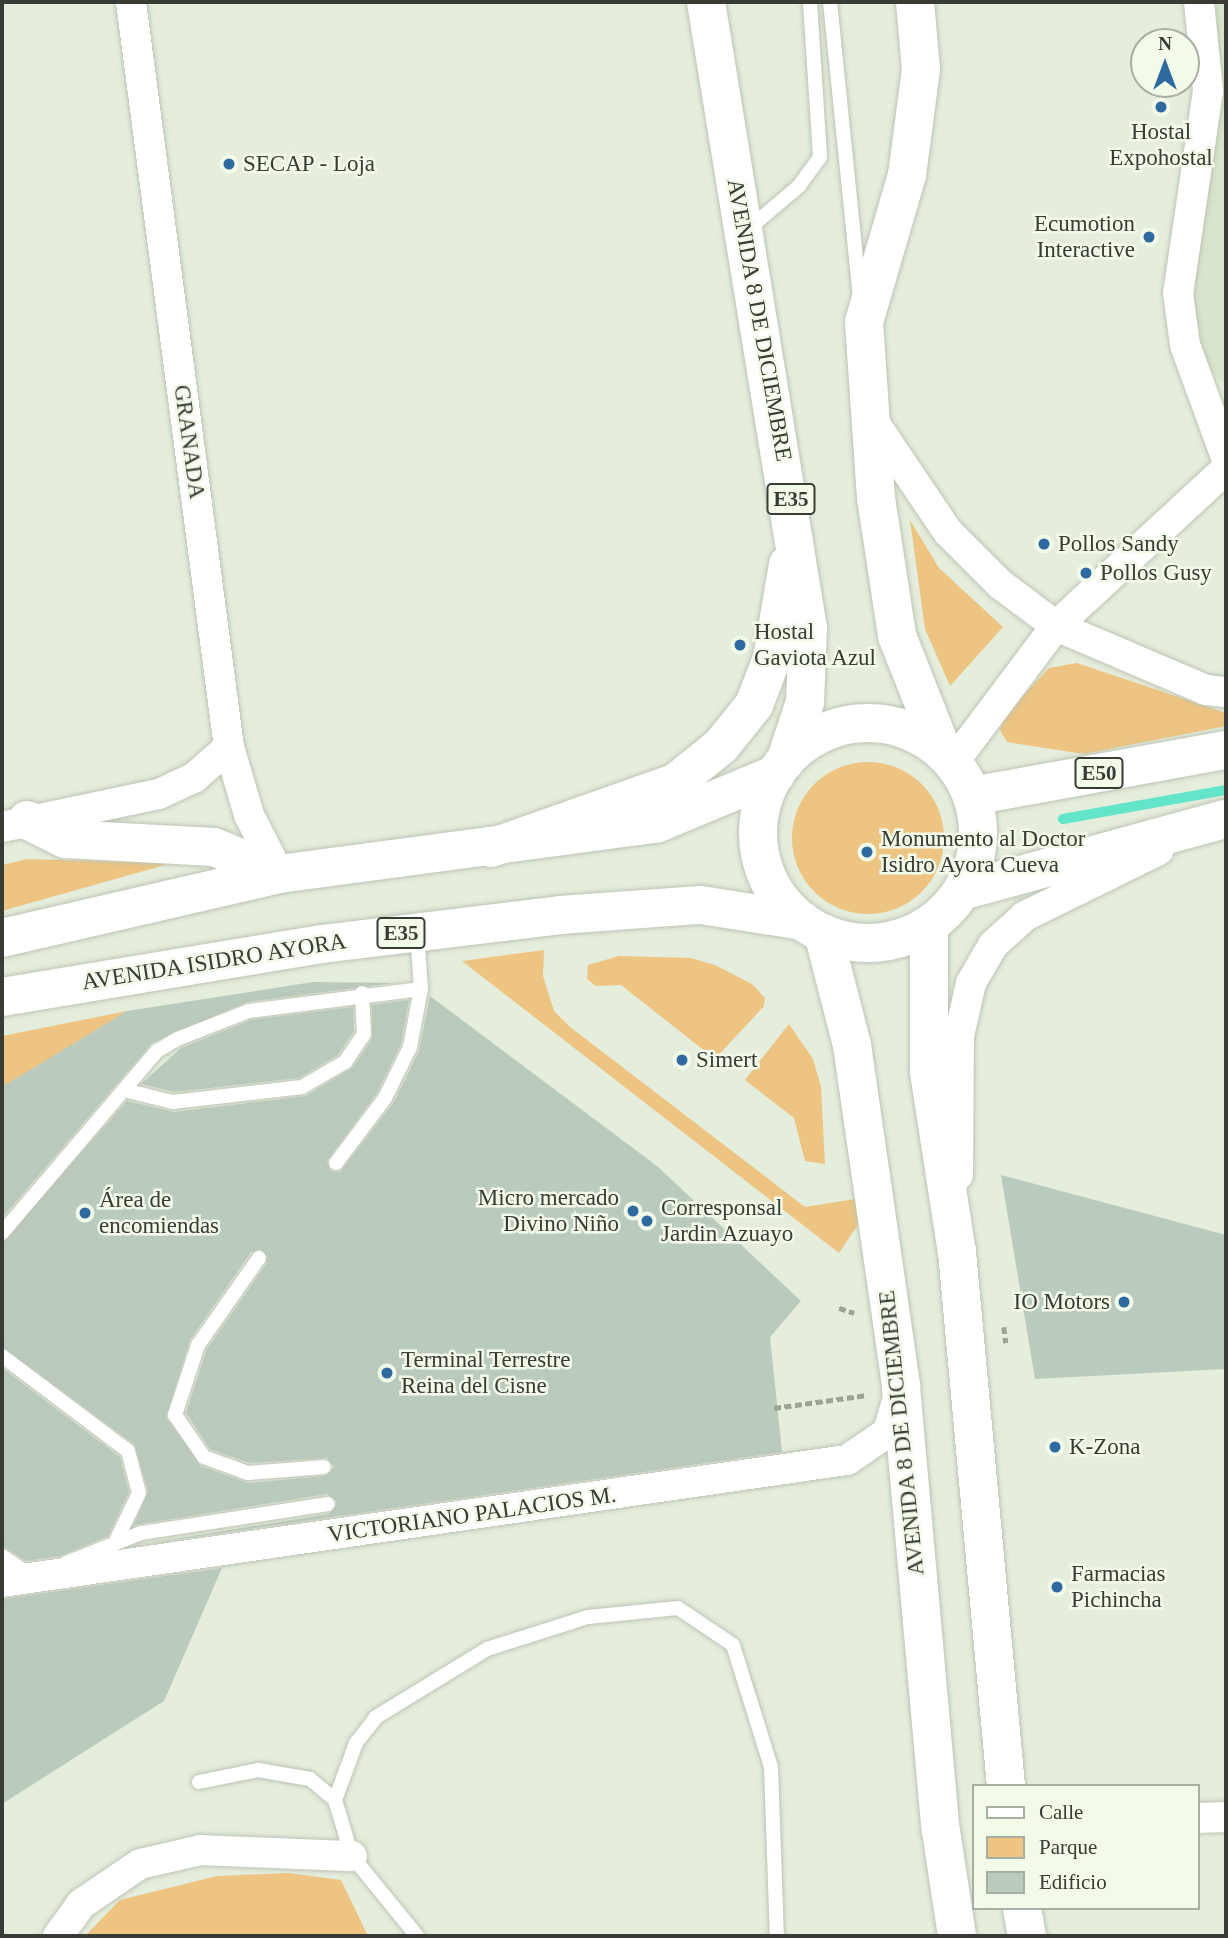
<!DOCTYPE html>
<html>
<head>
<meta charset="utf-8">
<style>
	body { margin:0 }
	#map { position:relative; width:1228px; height:1938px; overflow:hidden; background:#e5eddc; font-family:"Times New Roman",serif }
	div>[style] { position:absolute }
	.built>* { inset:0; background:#d9e4cc }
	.green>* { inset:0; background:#edc481 }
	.round { border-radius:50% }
	.stream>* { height:10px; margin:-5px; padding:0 5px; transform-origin:5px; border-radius:5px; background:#62e5c8 }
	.building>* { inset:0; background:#bacabd }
	.path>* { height:4.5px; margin-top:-2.25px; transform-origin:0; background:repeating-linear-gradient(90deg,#9da396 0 7px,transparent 0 10.5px) }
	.roads { filter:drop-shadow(0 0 2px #bdc5b5) drop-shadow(0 0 2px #bdc5b5) }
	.lane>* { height:14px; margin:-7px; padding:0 7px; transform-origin:7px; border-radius:7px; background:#fff }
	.street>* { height:30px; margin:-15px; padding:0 15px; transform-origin:15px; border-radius:15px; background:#fff }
	.primary>* { height:38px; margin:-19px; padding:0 19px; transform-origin:19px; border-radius:19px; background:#fff }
	.highway>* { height:38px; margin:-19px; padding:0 19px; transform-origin:19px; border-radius:19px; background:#fff }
	.highway>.ring { margin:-19px; padding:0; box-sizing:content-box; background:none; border:38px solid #fff; border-radius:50% }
	.dots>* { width:19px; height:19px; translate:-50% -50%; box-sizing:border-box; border:4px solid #f2fae9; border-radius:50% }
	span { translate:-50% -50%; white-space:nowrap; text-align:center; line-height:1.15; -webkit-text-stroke:5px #f2fae9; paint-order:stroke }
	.shield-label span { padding:2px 5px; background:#f2fae9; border:2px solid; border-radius:5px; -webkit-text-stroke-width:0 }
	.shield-label { font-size:21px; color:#383c35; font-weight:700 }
	.poi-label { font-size:23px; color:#383c35 }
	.left { translate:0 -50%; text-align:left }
	.right { translate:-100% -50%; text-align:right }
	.street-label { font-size:23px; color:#383c35 }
	.frame { position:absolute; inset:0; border:4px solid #383c35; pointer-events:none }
	.legend { position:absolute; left:972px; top:1784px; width:228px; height:126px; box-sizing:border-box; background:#f2fae9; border:2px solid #a8aea1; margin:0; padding:9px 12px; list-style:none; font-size:21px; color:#383c35 }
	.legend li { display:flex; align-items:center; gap:14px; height:35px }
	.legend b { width:35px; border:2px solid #a8aea1 }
	.north { position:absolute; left:1130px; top:28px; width:70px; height:70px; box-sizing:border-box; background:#f2fae9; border:2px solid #a8aea1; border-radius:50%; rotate:0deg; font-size:19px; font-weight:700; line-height:28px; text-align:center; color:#383c35 }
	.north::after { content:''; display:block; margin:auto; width:24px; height:32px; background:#2e69a0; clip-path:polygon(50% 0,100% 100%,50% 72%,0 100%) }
</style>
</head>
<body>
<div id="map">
	<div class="built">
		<div style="clip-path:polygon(1216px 2px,1226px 2px,1226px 387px,1200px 359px,1180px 257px,1218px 99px)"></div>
	</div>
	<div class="green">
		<div style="clip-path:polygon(910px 520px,939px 568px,1003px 627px,950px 686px,925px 629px)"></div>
		<div style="clip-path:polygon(1077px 663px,1226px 713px,1226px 726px,1084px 754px,1007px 742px,1000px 730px,1003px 717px,1049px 668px)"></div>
		<div class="round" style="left:792px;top:762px;width:152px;height:152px"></div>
		<div style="clip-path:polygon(27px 859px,172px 863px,2px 911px,2px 865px)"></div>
		<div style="clip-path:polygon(544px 950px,543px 976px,554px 1011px,570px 1027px,805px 1207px,855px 1199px,859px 1223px,839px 1253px,462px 961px)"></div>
		<div style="clip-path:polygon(619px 956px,691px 958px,715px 965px,752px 984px,765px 998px,764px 1006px,715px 1059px,621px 985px,596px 986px,587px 979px,588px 965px)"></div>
		<div style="clip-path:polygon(127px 1011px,2px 1088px,2px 1036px)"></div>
		<div style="clip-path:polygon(789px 1024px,813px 1059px,821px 1087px,825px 1164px,805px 1161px,794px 1118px,745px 1080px)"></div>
		<div style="clip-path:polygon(288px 1873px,341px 1880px,368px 1936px,85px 1936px,120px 1900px,217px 1876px)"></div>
	</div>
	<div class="stream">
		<div style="left:1063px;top:819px;width:166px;rotate:-10.1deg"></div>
	</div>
	<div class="building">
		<div style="clip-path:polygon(313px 982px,394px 983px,247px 1002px,152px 1043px,2px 1218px,2px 1087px,127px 1011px)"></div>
		<div style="clip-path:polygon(evenodd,430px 996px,657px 1166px,801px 1301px,770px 1337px,782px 1452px,138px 1545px,329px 1514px,337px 1502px,327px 1494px,134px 1525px,148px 1491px,134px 1444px,2px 1347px,2px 1242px,127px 1101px,174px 1112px,306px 1096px,353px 1067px,372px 1039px,372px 1005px,409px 1000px,401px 1044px,377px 1093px,327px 1161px,331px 1171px,340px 1172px,394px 1102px,419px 1051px,430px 996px,261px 1249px,267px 1263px,207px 1349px,186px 1413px,210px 1449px,249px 1463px,327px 1458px,334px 1467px,325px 1476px,248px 1483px,201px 1466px,166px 1417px,190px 1340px,251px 1252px,261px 1249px)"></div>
		<div style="clip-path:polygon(353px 1007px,354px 1031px,338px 1055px,299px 1078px,174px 1092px,141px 1084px,181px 1048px,251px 1020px)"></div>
		<div style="clip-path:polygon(1001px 1175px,1226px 1235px,1226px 1369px,1035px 1379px)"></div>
		<div style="clip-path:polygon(2px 1368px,120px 1457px,129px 1492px,108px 1536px,60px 1556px,26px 1561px,2px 1546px)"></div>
		<div style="clip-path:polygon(222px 1568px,164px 1701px,2px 1804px,2px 1599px)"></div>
	</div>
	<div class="path">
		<div style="left:839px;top:1308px;width:16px;rotate:18deg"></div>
		<div style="left:1004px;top:1327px;width:16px;rotate:83deg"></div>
		<div style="left:774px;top:1408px;width:94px;rotate:-8deg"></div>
	</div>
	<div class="roads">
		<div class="lane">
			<div style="left:830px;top:2px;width:296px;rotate:84.2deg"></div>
			<div style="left:746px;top:231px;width:70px;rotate:-40.3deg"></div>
			<div style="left:799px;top:186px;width:36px;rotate:-54deg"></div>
			<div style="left:820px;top:157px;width:155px;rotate:-93.7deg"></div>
			<div style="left:124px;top:1090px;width:50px;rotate:13.8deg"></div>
			<div style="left:173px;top:1102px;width:130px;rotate:-6.6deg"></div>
			<div style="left:302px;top:1087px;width:50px;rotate:-30.2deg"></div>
			<div style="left:345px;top:1062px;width:34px;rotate:-56deg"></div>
			<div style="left:364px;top:1034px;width:41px;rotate:-92.8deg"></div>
			<div style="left:336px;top:1163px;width:81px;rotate:-53deg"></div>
			<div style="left:385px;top:1098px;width:57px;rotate:-63.9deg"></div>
			<div style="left:410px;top:1047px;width:59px;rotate:-79.3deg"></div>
			<div style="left:421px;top:989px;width:57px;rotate:-94deg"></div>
			<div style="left:2px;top:1233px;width:239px;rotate:-49.6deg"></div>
			<div style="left:157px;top:1051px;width:23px;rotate:-31deg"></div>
			<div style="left:177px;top:1039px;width:77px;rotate:-21.3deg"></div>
			<div style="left:249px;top:1011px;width:173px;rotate:-7.3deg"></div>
			<div style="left:259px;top:1258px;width:106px;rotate:125deg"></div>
			<div style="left:198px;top:1345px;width:74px;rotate:108.2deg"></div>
			<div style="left:175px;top:1415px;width:51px;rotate:55.4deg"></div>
			<div style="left:204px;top:1457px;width:47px;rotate:20deg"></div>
			<div style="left:248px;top:1473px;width:76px;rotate:-4.5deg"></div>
			<div style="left:2px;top:1356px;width:158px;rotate:37deg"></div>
			<div style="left:128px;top:1451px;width:43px;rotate:75.3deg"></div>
			<div style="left:139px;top:1493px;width:55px;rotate:115.6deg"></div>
			<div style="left:2px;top:1556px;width:34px;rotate:34deg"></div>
			<div style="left:66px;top:1563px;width:81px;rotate:-21.8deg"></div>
			<div style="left:141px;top:1533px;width:189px;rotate:-8.8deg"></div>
			<div style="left:199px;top:1782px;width:60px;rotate:-11.5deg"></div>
			<div style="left:258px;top:1770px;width:53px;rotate:9.8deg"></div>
			<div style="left:310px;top:1779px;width:33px;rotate:40deg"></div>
			<div style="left:417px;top:1936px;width:103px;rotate:-129.1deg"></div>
			<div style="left:352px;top:1856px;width:59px;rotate:-106.9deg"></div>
			<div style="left:335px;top:1800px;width:61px;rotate:-69.8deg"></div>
			<div style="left:356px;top:1743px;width:33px;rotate:-52deg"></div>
			<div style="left:376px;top:1717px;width:130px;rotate:-31.5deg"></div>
			<div style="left:487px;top:1649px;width:106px;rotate:-17.6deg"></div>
			<div style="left:588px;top:1617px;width:90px;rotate:-5.7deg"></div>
			<div style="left:678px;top:1608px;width:66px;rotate:33.9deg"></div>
			<div style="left:733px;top:1645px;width:128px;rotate:72.7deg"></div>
			<div style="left:771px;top:1767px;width:169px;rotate:88deg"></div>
		</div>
		<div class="street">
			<div style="left:131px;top:2px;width:751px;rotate:82.51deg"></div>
			<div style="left:229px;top:747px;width:71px;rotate:73.6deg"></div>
			<div style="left:249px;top:815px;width:66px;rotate:63deg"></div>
			<div style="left:1199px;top:2px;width:89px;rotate:84.2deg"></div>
			<div style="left:1208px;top:91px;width:204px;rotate:98.4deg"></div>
			<div style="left:1178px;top:293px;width:52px;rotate:82.3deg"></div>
			<div style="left:1185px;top:345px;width:119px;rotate:69.9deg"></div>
			<div style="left:871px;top:418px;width:138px;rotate:56deg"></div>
			<div style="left:948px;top:532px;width:74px;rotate:45deg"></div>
			<div style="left:1000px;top:584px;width:70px;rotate:36.9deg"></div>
			<div style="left:1056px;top:626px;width:163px;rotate:23.1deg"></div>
			<div style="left:1206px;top:690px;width:20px;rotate:6deg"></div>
			<div style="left:953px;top:763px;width:171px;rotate:-53.1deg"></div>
			<div style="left:1056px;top:626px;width:231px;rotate:-42.7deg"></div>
			<div style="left:2px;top:827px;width:160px;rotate:-11.9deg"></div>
			<div style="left:159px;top:794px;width:38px;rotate:-25deg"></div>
			<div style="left:194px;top:778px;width:47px;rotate:-41.5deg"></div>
			<div style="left:958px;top:1175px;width:139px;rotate:-89.6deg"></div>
			<div style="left:959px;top:1036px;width:54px;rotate:-77.2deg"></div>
			<div style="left:971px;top:983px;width:44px;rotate:-59.9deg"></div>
			<div style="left:993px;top:945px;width:43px;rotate:-42.2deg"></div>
			<div style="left:1025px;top:916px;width:149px;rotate:-26.2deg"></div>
			<div style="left:2px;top:1582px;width:854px;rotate:-8.22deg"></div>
			<div style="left:847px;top:1460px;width:50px;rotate:-34.3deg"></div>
			<div style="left:888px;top:1432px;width:35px;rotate:-74deg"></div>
			<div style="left:1198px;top:1818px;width:28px;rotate:-2deg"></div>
			<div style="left:58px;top:1936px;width:39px;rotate:-54deg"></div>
			<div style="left:81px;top:1904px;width:71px;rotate:-34.1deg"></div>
			<div style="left:140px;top:1864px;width:63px;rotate:-12.9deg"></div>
			<div style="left:201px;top:1850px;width:151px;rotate:2.3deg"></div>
		</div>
		<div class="primary">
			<div style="left:27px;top:820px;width:42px;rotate:26.6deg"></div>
			<div style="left:65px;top:839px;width:149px;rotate:3.1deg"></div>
			<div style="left:214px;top:847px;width:70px;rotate:22.6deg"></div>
			<div style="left:929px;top:925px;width:147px;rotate:90deg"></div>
			<div style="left:929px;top:1072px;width:182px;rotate:81.2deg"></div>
			<div style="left:957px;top:1252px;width:536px;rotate:84.76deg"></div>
			<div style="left:823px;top:933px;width:116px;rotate:75.5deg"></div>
			<div style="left:852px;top:1045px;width:345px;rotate:81.8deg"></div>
			<div style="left:901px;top:1387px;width:446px;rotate:84.9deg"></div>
			<div style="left:941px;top:1831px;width:106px;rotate:81.3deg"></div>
			<div style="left:2px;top:938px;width:284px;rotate:-13deg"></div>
			<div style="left:279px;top:874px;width:380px;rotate:-7.6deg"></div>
			<div style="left:656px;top:824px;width:130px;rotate:-22.6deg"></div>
			<div style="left:2px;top:997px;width:324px;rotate:-9.4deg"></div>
			<div style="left:322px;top:944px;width:240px;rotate:-6.9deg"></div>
			<div style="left:560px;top:915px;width:141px;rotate:-4.1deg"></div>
			<div style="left:701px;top:905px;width:103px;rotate:8.9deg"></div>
			<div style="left:1022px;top:1908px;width:28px;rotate:80deg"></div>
		</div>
		<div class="highway">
			<div style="left:706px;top:2px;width:634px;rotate:80.75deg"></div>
			<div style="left:808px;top:628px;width:74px;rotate:92.3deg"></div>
			<div style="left:805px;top:702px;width:63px;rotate:108.4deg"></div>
			<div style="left:915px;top:2px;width:67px;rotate:84.9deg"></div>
			<div style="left:921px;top:69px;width:107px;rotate:97.5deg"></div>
			<div style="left:907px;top:175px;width:153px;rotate:106.3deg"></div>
			<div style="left:864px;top:322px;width:176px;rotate:86.1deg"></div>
			<div style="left:876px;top:498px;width:140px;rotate:81.3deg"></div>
			<div style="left:897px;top:636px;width:125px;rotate:68.4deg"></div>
			<div class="ring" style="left:758px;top:723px;width:182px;height:182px"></div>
			<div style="left:972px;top:796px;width:258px;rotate:-10.3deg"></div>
			<div style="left:491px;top:848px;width:195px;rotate:-19.5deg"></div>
			<div style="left:675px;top:783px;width:59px;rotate:-38.8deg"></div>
			<div style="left:721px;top:746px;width:53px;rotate:-51.2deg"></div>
			<div style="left:754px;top:705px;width:50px;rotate:-69deg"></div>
			<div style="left:772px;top:658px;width:95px;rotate:-80.3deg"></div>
			<div style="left:962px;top:891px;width:274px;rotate:-15.3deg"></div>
		</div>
	</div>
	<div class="dots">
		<div style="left:1161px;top:107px;background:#2e69a0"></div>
		<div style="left:229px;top:164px;background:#2e69a0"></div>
		<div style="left:1149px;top:237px;background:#2e69a0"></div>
		<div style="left:1044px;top:544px;background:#2e69a0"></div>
		<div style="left:1086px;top:573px;background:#2e69a0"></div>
		<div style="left:740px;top:645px;background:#2e69a0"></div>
		<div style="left:867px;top:852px;background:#2e69a0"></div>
		<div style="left:682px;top:1060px;background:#2e69a0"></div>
		<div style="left:633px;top:1211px;background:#2e69a0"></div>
		<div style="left:85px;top:1213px;background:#2e69a0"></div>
		<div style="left:647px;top:1221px;background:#2e69a0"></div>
		<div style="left:1124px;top:1302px;background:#2e69a0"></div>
		<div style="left:387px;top:1373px;background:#2e69a0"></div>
		<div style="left:1055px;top:1447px;background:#2e69a0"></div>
		<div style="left:1057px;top:1587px;background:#2e69a0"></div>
	</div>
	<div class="shield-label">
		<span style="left:791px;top:499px">E35</span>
		<span style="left:1099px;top:773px">E50</span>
		<span style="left:401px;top:933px">E35</span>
	</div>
	<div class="poi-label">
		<span style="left:1161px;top:145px">Hostal<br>Expohostal</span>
		<span class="left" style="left:243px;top:164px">SECAP - Loja</span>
		<span class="right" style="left:1135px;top:237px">Ecumotion<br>Interactive</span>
		<span class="left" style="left:1058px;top:544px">Pollos Sandy</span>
		<span class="left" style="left:1100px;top:573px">Pollos Gusy</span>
		<span class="left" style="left:754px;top:645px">Hostal<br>Gaviota Azul</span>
		<span class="left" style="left:881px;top:852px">Monumento al Doctor<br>Isidro Ayora Cueva</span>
		<span class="left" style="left:696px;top:1060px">Simert</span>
		<span class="right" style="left:619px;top:1211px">Micro mercado<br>Divino Niño</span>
		<span class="left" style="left:99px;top:1213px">Área de<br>encomiendas</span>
		<span class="left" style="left:661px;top:1221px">Corresponsal<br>Jardin Azuayo</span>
		<span class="right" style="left:1110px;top:1302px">IO Motors</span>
		<span class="left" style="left:401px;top:1373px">Terminal Terrestre<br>Reina del Cisne</span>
		<span class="left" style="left:1069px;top:1447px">K-Zona</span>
		<span class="left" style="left:1071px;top:1587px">Farmacias<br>Pichincha</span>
	</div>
	<div class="street-label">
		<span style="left:759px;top:320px;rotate:80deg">AVENIDA 8 DE DICIEMBRE</span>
		<span style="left:189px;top:442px;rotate:82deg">GRANADA</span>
		<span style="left:214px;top:962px;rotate:-9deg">AVENIDA ISIDRO AYORA</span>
		<span style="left:902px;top:1433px;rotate:-96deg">AVENIDA 8 DE DICIEMBRE</span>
		<span style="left:472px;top:1515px;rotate:-8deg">VICTORIANO PALACIOS M.</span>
	</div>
	<div class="frame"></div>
	<ul class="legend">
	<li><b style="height:9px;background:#fff"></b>Calle</li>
	<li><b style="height:19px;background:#edc481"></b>Parque</li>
	<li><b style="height:19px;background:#bacabd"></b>Edificio</li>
	</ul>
	<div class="north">N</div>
</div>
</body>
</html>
